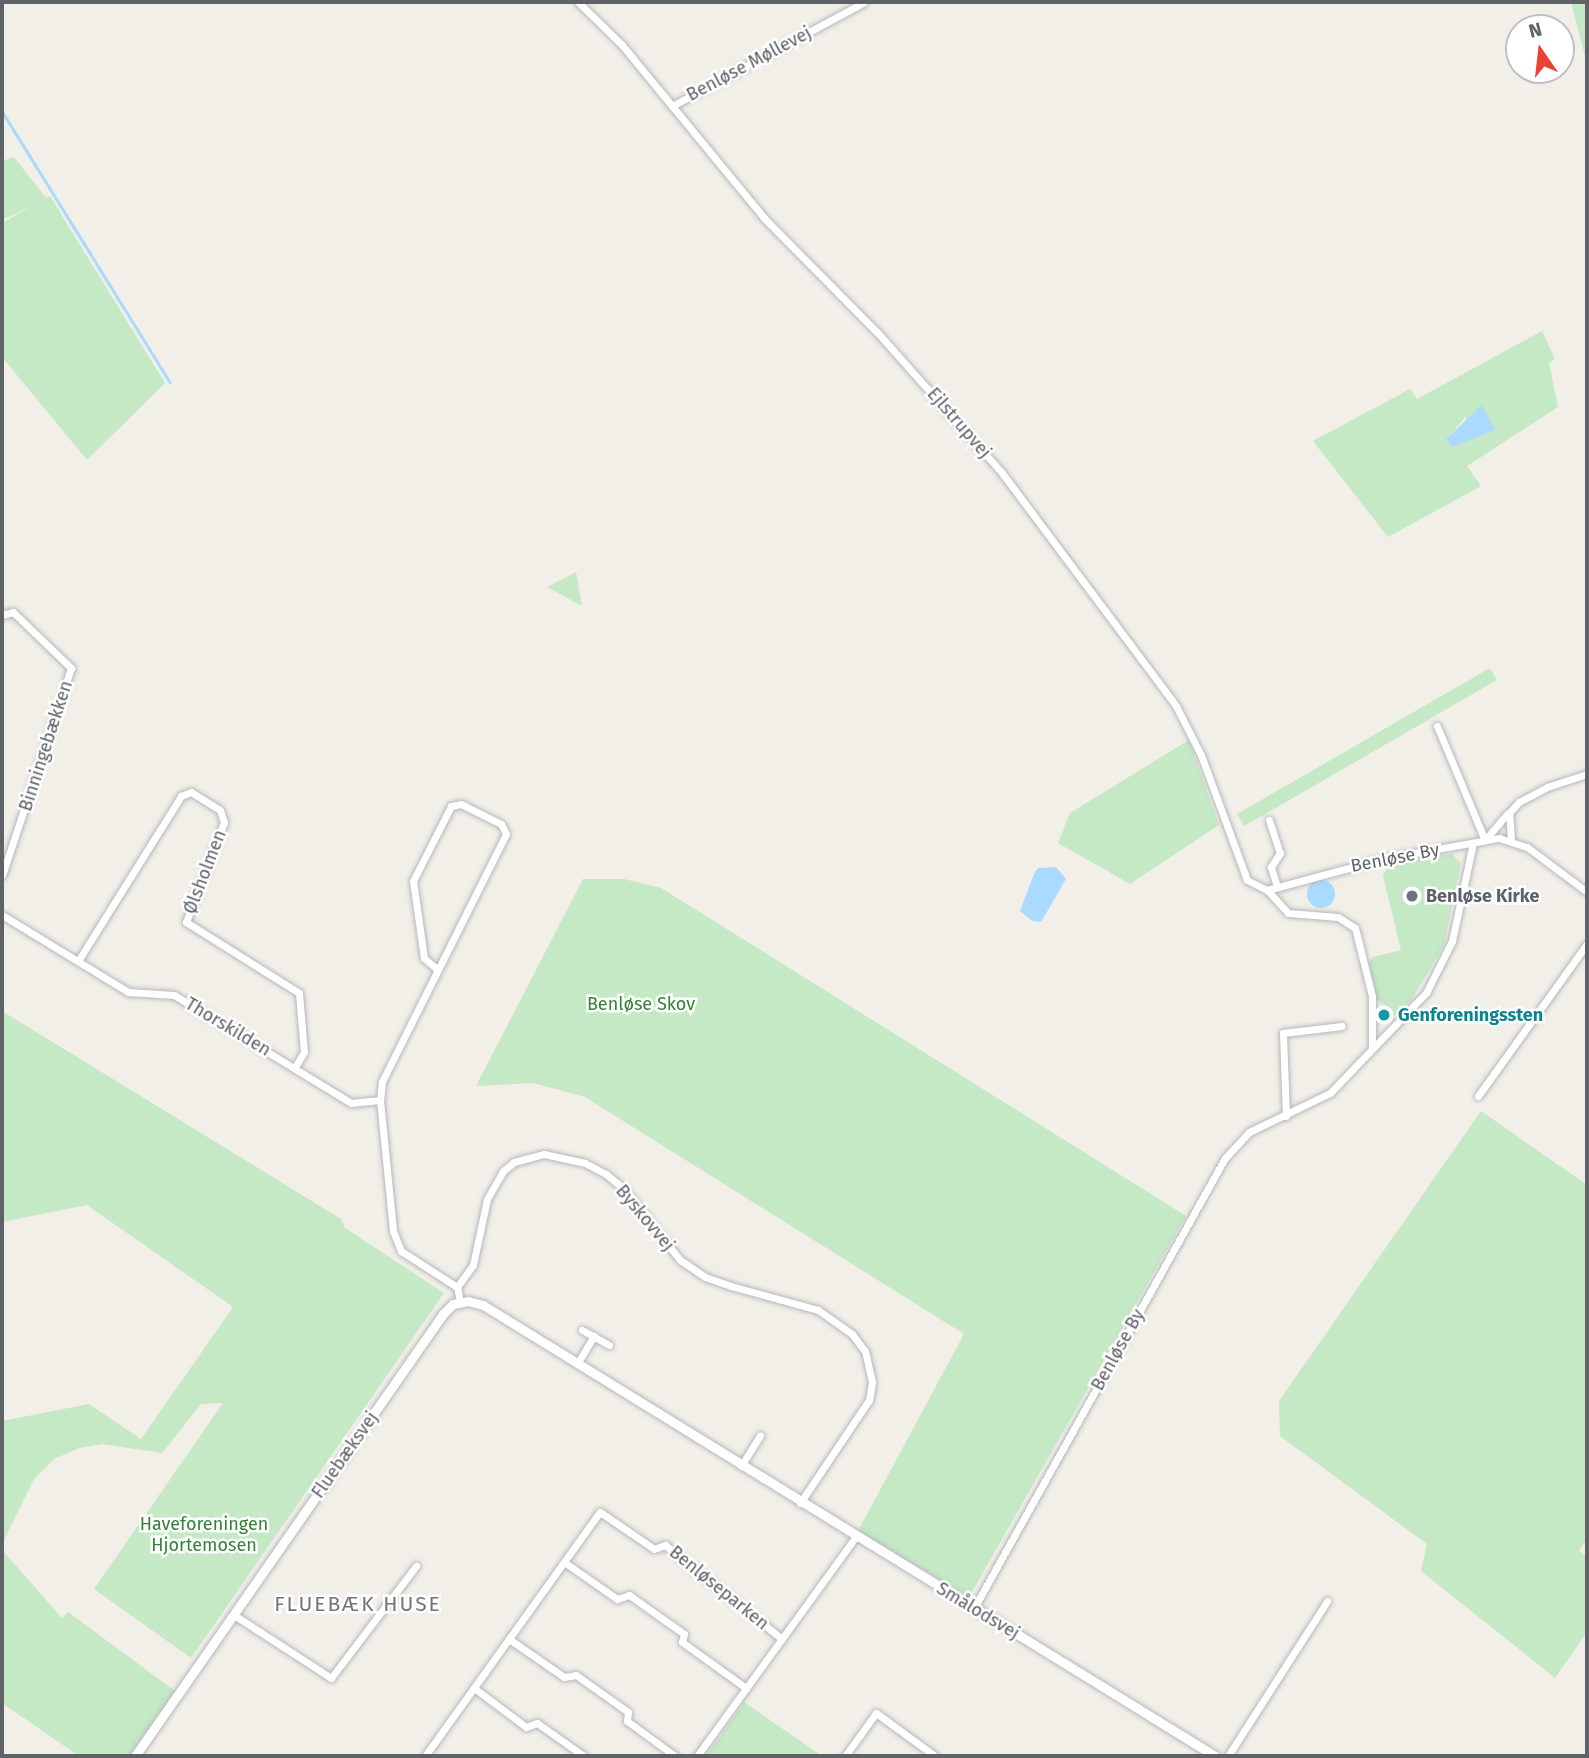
<!DOCTYPE html>
<html>
<head>
<meta charset="utf-8">
<style>
	body { margin:0 }
	#map { position:relative; width:1589px; height:1758px; overflow:hidden; background:#f1efe8; font-family:"Fira Sans",sans-serif }
	div>[style] { position:absolute }
	.green>* { inset:0; background:#c5e8c5; transform-origin:0 0 }
	.water>* { inset:0; background:#aadaff }
	.round { border-radius:50% }
	.stream>* { height:2.5px; margin:-1.25px; padding:0 1.25px; transform-origin:1.25px; border-radius:1.25px; background:#aadaff }
	.roads { filter:drop-shadow(0 0 2px #b5b8bc) drop-shadow(0 0 2px #b5b8bc) }
	.minor>* { height:7px; margin:-3.5px; padding:0 3.5px; transform-origin:3.5px; border-radius:3.5px; background:#fff }
	.tertiary>* { height:9px; margin:-4.5px; padding:0 4.5px; transform-origin:4.5px; border-radius:4.5px; background:#fff }
	.dots>* { width:19px; height:19px; translate:-50% -50%; box-sizing:border-box; border:4px solid #fff; border-radius:50% }
	span { translate:-50% -50%; white-space:nowrap; text-align:center; line-height:1.15; -webkit-text-stroke:5px #fff; paint-order:stroke }
	.street-label { font-size:18px; color:#5f6368 }
	.worship-label { font-size:18px; color:#5b616d; font-weight:700 }
	.left { translate:0 -50%; text-align:left }
	.park-label { font-size:18px; color:#348238 }
	.culture-label { font-size:18px; color:#0d838f; font-weight:700 }
	.quarter-label { font-size:21px; color:#70757a; letter-spacing:2px }
	.frame { position:absolute; inset:0; border:4px solid #5f6368; pointer-events:none }
	.north { position:absolute; left:1505px; top:14px; width:70px; height:70px; box-sizing:border-box; background:#fff; border:2px solid #bfc1c3; border-radius:50%; rotate:346deg; font-size:19px; font-weight:700; line-height:28px; text-align:center; color:#5f6368 }
	.north::after { content:''; display:block; margin:auto; width:24px; height:32px; background:#ea4335; clip-path:polygon(50% 0,100% 100%,50% 72%,0 100%) }
</style>
</head>
<body>
<div id="map">
	<div class="green">
		<div style="clip-path:polygon(1571px 2px,1587px 2px,1587px 64px)"></div>
		<div style="clip-path:polygon(14px 157px,46px 198px,50px 196px,165px 383px,87px 460px,2px 357px,2px 223px,32px 206px,2px 220px,2px 161px)"></div>
		<div style="clip-path:polygon(evenodd,1542px 331px,1555px 359px,1549px 363px,1558px 407px,1467px 466px,1481px 486px,1388px 537px,1313px 441px,1410px 389px,1417px 399px,1542px 331px,1466px 416px,1466px 441px,1452px 447px,1447px 439px,1466px 416px)"></div>
		<div style="clip-path:polygon(576px 572px,582px 606px,547px 587px)"></div>
		<div style="left:1490px;top:668px;width:14px;height:292px;rotate:60deg"></div>
		<div style="clip-path:polygon(1189px 740px,1219px 825px,1130px 884px,1058px 843px,1070px 813px)"></div>
		<div style="clip-path:polygon(1452px 854px,1461px 863px,1444px 945px,1411px 1001px,1395px 1016px,1376px 999px,1369px 963px,1373px 957px,1401px 950px,1383px 876px,1390px 862px)"></div>
		<div style="clip-path:polygon(583px 879px,624px 879px,661px 888px,1186px 1216px,969px 1597px,858px 1531px,964px 1334px,585px 1097px,533px 1083px,476px 1086px)"></div>
		<div style="clip-path:polygon(2px 1011px,341px 1219px,345px 1228px,444px 1293px,191px 1658px,94px 1589px,223px 1403px,201px 1404px,162px 1453px,102px 1444px,79px 1448px,54px 1459px,34px 1479px,2px 1544px,2px 1421px,89px 1404px,141px 1439px,233px 1307px,87px 1205px,2px 1222px)"></div>
		<div style="clip-path:polygon(1481px 1111px,1587px 1185px,1587px 1539px,1579px 1551px,1587px 1557px,1587px 1632px,1555px 1678px,1421px 1571px,1427px 1544px,1280px 1436px,1279px 1401px)"></div>
		<div style="clip-path:polygon(2px 1550px,62px 1618px,68px 1612px,175px 1691px,129px 1756px,79px 1756px,2px 1703px)"></div>
		<div style="clip-path:polygon(744px 1702px,822px 1756px,706px 1756px)"></div>
	</div>
	<div class="water">
		<div style="clip-path:polygon(1482px 405px,1495px 430px,1452px 447px,1446px 439px)"></div>
		<div style="clip-path:polygon(1056px 867px,1066px 879px,1041px 922px,1032px 921px,1020px 911px,1034px 874px,1038px 868px)"></div>
		<div class="round" style="left:1307px;top:880px;width:28px;height:28px"></div>
	</div>
	<div class="stream">
		<div style="left:2px;top:111px;width:319px;rotate:58.2deg"></div>
	</div>
	<div class="roads">
		<div class="minor">
			<div style="left:578px;top:2px;width:62px;rotate:44.3deg"></div>
			<div style="left:622px;top:45px;width:224px;rotate:50.6deg"></div>
			<div style="left:764px;top:218px;width:161px;rotate:45.3deg"></div>
			<div style="left:877px;top:332px;width:188px;rotate:48.4deg"></div>
			<div style="left:1002px;top:473px;width:291px;rotate:53.2deg"></div>
			<div style="left:1176px;top:706px;width:55px;rotate:63deg"></div>
			<div style="left:1201px;top:755px;width:133px;rotate:69.8deg"></div>
			<div style="left:1247px;top:880px;width:22px;rotate:27deg"></div>
			<div style="left:672px;top:106px;width:218px;rotate:-28.4deg"></div>
			<div style="left:2px;top:615px;width:11px;rotate:-15deg"></div>
			<div style="left:13px;top:612px;width:81px;rotate:44deg"></div>
			<div style="left:71px;top:668px;width:218px;rotate:108.4deg"></div>
			<div style="left:1437px;top:726px;width:124px;rotate:67.2deg"></div>
			<div style="left:1269px;top:820px;width:35px;rotate:72deg"></div>
			<div style="left:1280px;top:853px;width:17px;rotate:123deg"></div>
			<div style="left:1271px;top:867px;width:21px;rotate:73deg"></div>
			<div style="left:1511px;top:839px;width:26px;rotate:-94deg"></div>
			<div style="left:1509px;top:813px;width:15px;rotate:-48deg"></div>
			<div style="left:1519px;top:802px;width:32px;rotate:-28deg"></div>
			<div style="left:1547px;top:787px;width:42px;rotate:-18deg"></div>
			<div style="left:1485px;top:840px;width:34px;rotate:-50deg"></div>
			<div style="left:2px;top:915px;width:148px;rotate:31.4deg"></div>
			<div style="left:128px;top:992px;width:46px;rotate:3.7deg"></div>
			<div style="left:174px;top:995px;width:207px;rotate:31.4deg"></div>
			<div style="left:351px;top:1103px;width:29px;rotate:-6deg"></div>
			<div style="left:78px;top:961px;width:195px;rotate:-58deg"></div>
			<div style="left:181px;top:796px;width:11px;rotate:-22deg"></div>
			<div style="left:191px;top:792px;width:34px;rotate:32deg"></div>
			<div style="left:220px;top:810px;width:13px;rotate:72deg"></div>
			<div style="left:224px;top:822px;width:107px;rotate:110.8deg"></div>
			<div style="left:186px;top:922px;width:133px;rotate:32.1deg"></div>
			<div style="left:299px;top:993px;width:59px;rotate:85.2deg"></div>
			<div style="left:304px;top:1052px;width:17px;rotate:121deg"></div>
			<div style="left:437px;top:969px;width:17px;rotate:-140deg"></div>
			<div style="left:424px;top:958px;width:78px;rotate:-98.1deg"></div>
			<div style="left:413px;top:881px;width:84px;rotate:-63.1deg"></div>
			<div style="left:451px;top:806px;width:10px;rotate:-11deg"></div>
			<div style="left:461px;top:804px;width:45px;rotate:26.6deg"></div>
			<div style="left:501px;top:824px;width:11px;rotate:63deg"></div>
			<div style="left:506px;top:834px;width:277px;rotate:116.6deg"></div>
			<div style="left:382px;top:1082px;width:18px;rotate:96deg"></div>
			<div style="left:380px;top:1100px;width:132px;rotate:84.3deg"></div>
			<div style="left:393px;top:1231px;width:22px;rotate:68deg"></div>
			<div style="left:401px;top:1251px;width:67px;rotate:32.7deg"></div>
			<div style="left:1372px;top:1047px;width:51px;rotate:-90deg"></div>
			<div style="left:1372px;top:996px;width:70px;rotate:-104deg"></div>
			<div style="left:1355px;top:928px;width:20px;rotate:-147deg"></div>
			<div style="left:1338px;top:917px;width:50px;rotate:-175.4deg"></div>
			<div style="left:1288px;top:913px;width:31px;rotate:-132deg"></div>
			<div style="left:1267px;top:890px;width:119px;rotate:-15.1deg"></div>
			<div style="left:1382px;top:859px;width:119px;rotate:-10.2deg"></div>
			<div style="left:1499px;top:838px;width:29px;rotate:18deg"></div>
			<div style="left:1527px;top:847px;width:75px;rotate:36.9deg"></div>
			<div style="left:1478px;top:1096px;width:187px;rotate:-54.4deg"></div>
			<div style="left:1286px;top:1116px;width:83px;rotate:-92.1deg"></div>
			<div style="left:1283px;top:1033px;width:59px;rotate:-6.8deg"></div>
			<div style="left:460px;top:1302px;width:15px;rotate:-101deg"></div>
			<div style="left:457px;top:1287px;width:27px;rotate:-54deg"></div>
			<div style="left:473px;top:1265px;width:67px;rotate:-78deg"></div>
			<div style="left:487px;top:1199px;width:32px;rotate:-60deg"></div>
			<div style="left:503px;top:1171px;width:14px;rotate:-39deg"></div>
			<div style="left:514px;top:1162px;width:31px;rotate:-15deg"></div>
			<div style="left:544px;top:1154px;width:42px;rotate:12.4deg"></div>
			<div style="left:585px;top:1163px;width:24px;rotate:28deg"></div>
			<div style="left:606px;top:1174px;width:23px;rotate:40deg"></div>
			<div style="left:624px;top:1189px;width:90px;rotate:51.7deg"></div>
			<div style="left:680px;top:1260px;width:30px;rotate:34deg"></div>
			<div style="left:705px;top:1277px;width:28px;rotate:19deg"></div>
			<div style="left:731px;top:1286px;width:90px;rotate:15.4deg"></div>
			<div style="left:818px;top:1310px;width:42px;rotate:35.2deg"></div>
			<div style="left:852px;top:1334px;width:21px;rotate:53deg"></div>
			<div style="left:865px;top:1351px;width:32px;rotate:77deg"></div>
			<div style="left:872px;top:1382px;width:18px;rotate:99deg"></div>
			<div style="left:869px;top:1400px;width:124px;rotate:123.8deg"></div>
			<div style="left:582px;top:1330px;width:31px;rotate:29deg"></div>
			<div style="left:577px;top:1364px;width:33px;rotate:-59deg"></div>
			<div style="left:741px;top:1466px;width:36px;rotate:-58deg"></div>
			<div style="left:564px;top:1562px;width:65px;rotate:34.9deg"></div>
			<div style="left:617px;top:1599px;width:13px;rotate:-18deg"></div>
			<div style="left:629px;top:1595px;width:67px;rotate:35.3deg"></div>
			<div style="left:684px;top:1634px;width:8px;rotate:104deg"></div>
			<div style="left:682px;top:1642px;width:79px;rotate:35.7deg"></div>
			<div style="left:974px;top:1608px;width:515px;rotate:-60.85deg"></div>
			<div style="left:1225px;top:1158px;width:35px;rotate:-47deg"></div>
			<div style="left:1249px;top:1132px;width:90px;rotate:-25.7deg"></div>
			<div style="left:1330px;top:1093px;width:139px;rotate:-46.2deg"></div>
			<div style="left:1426px;top:993px;width:58px;rotate:-63.4deg"></div>
			<div style="left:1452px;top:941px;width:100px;rotate:-77.9deg"></div>
			<div style="left:234px;top:1615px;width:116px;rotate:33deg"></div>
			<div style="left:331px;top:1678px;width:141px;rotate:-52.8deg"></div>
			<div style="left:509px;top:1639px;width:67px;rotate:34.6deg"></div>
			<div style="left:564px;top:1677px;width:12px;rotate:-9deg"></div>
			<div style="left:576px;top:1675px;width:64px;rotate:35.4deg"></div>
			<div style="left:628px;top:1712px;width:9px;rotate:96deg"></div>
			<div style="left:627px;top:1721px;width:59px;rotate:36.1deg"></div>
			<div style="left:474px;top:1688px;width:65px;rotate:36.9deg"></div>
			<div style="left:526px;top:1727px;width:12px;rotate:-20deg"></div>
			<div style="left:537px;top:1723px;width:57px;rotate:35.1deg"></div>
			<div style="left:425px;top:1756px;width:300px;rotate:-54.4deg"></div>
			<div style="left:600px;top:1512px;width:65px;rotate:34.4deg"></div>
			<div style="left:654px;top:1549px;width:12px;rotate:-20deg"></div>
			<div style="left:665px;top:1545px;width:150px;rotate:38.8deg"></div>
			<div style="left:697px;top:1756px;width:271px;rotate:-54.1deg"></div>
			<div style="left:845px;top:1756px;width:53px;rotate:-54.2deg"></div>
			<div style="left:876px;top:1713px;width:73px;rotate:36.1deg"></div>
			<div style="left:1228px;top:1756px;width:184px;rotate:-57.4deg"></div>
		</div>
		<div class="tertiary">
			<div style="left:135px;top:1756px;width:539px;rotate:-55.13deg"></div>
			<div style="left:443px;top:1314px;width:14px;rotate:-45deg"></div>
			<div style="left:453px;top:1304px;width:15px;rotate:-11deg"></div>
			<div style="left:468px;top:1301px;width:16px;rotate:15deg"></div>
			<div style="left:483px;top:1305px;width:860px;rotate:31.64deg"></div>
		</div>
	</div>
	<div class="dots">
		<div style="left:1412px;top:896px;background:#6b7280"></div>
		<div style="left:1384px;top:1015px;background:#0f9aa8"></div>
	</div>
	<div class="street-label">
		<span style="left:749px;top:64px;rotate:-28deg">Benløse Møllevej</span>
		<span style="left:959px;top:423px;rotate:49deg">Ejlstrupvej</span>
		<span style="left:46px;top:746px;rotate:-72deg">Binningebækken</span>
		<span style="left:1395px;top:858px;rotate:-11deg">Benløse By</span>
		<span style="left:205px;top:872px;rotate:-69deg">Ølsholmen</span>
		<span style="left:228px;top:1027px;rotate:31deg">Thorskilden</span>
		<span style="left:645px;top:1218px;rotate:50deg">Byskovvej</span>
		<span style="left:1118px;top:1350px;rotate:-61deg">Benløse By</span>
		<span style="left:345px;top:1455px;rotate:-55deg">Fluebæksvej</span>
		<span style="left:719px;top:1588px;rotate:39deg">Benløseparken</span>
		<span style="left:978px;top:1611px;rotate:31deg">Smålodsvej</span>
	</div>
	<div class="worship-label">
		<span class="left" style="left:1426px;top:896px">Benløse Kirke</span>
	</div>
	<div class="park-label">
		<span style="left:641px;top:1004px">Benløse Skov</span>
		<span style="left:204px;top:1535px">Haveforeningen<br>Hjortemosen</span>
	</div>
	<div class="culture-label">
		<span class="left" style="left:1398px;top:1015px">Genforeningssten</span>
	</div>
	<div class="quarter-label">
		<span style="left:358px;top:1604px">FLUEBÆK HUSE</span>
	</div>
	<div class="frame"></div>
	<div class="north">N</div>
</div>
</body>
</html>
